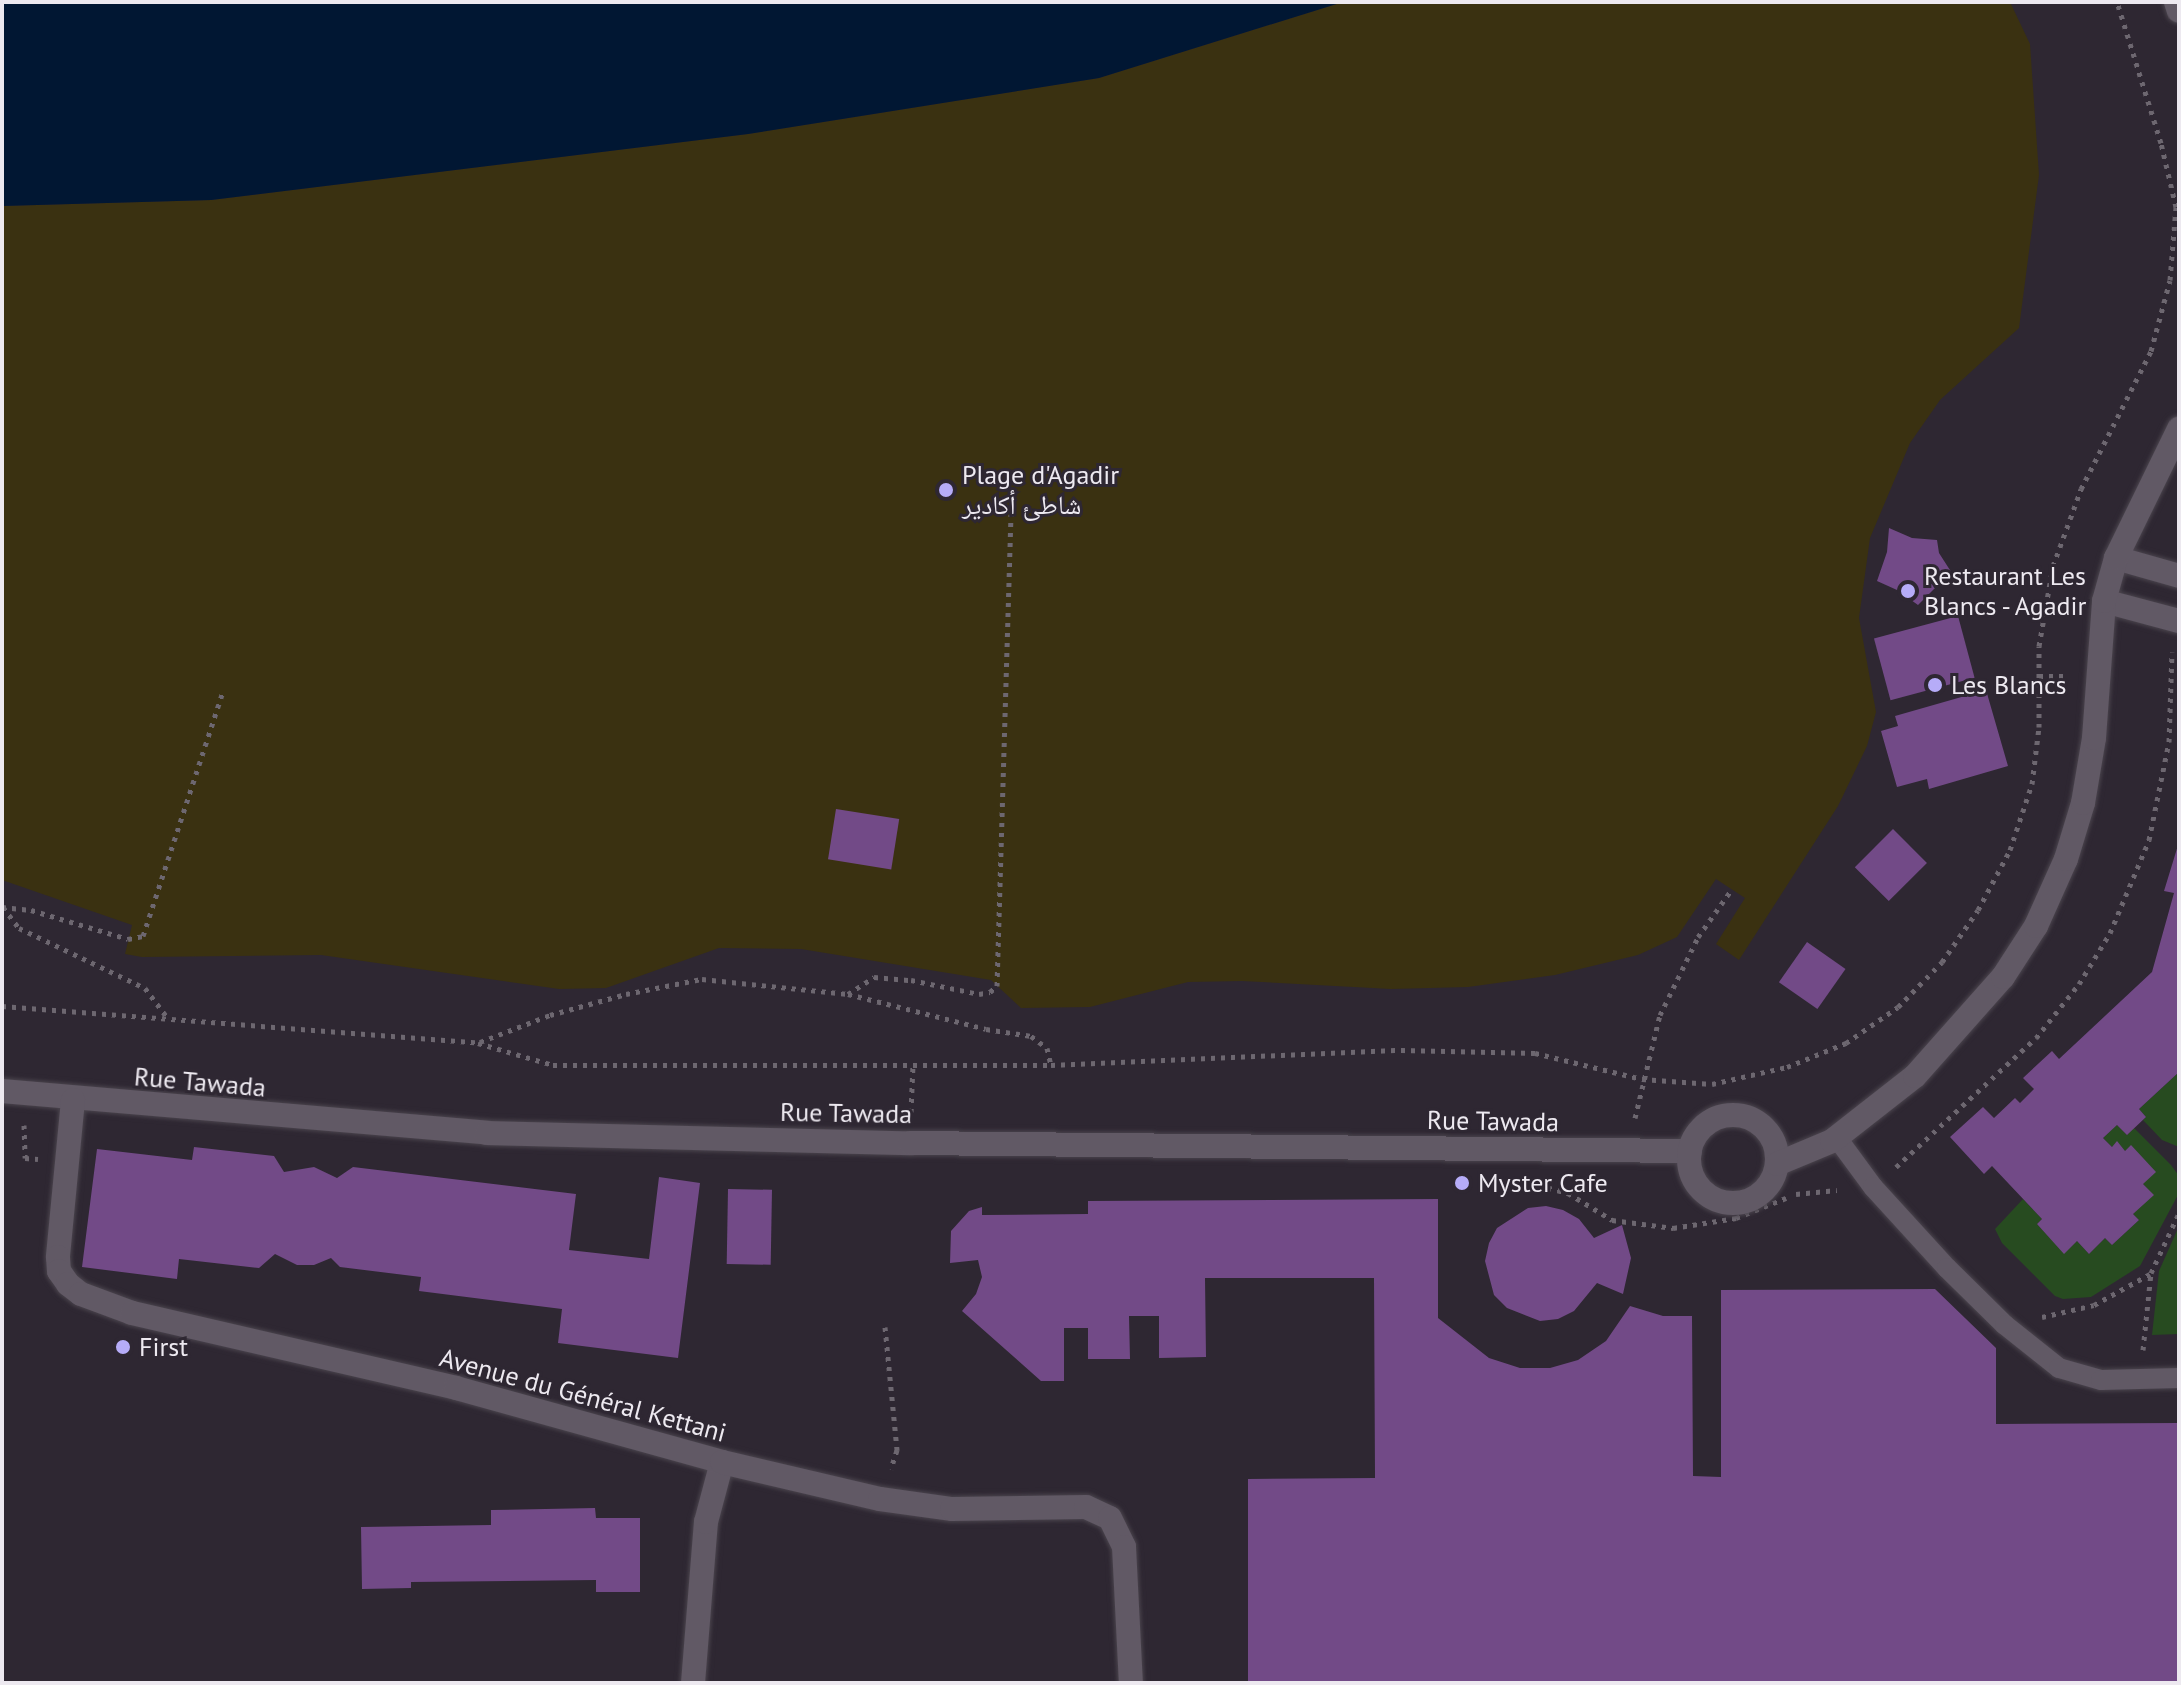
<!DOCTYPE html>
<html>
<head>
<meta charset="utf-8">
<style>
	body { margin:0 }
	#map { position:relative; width:2181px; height:1685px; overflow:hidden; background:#2e2732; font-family:"PT Sans","Noto Naskh Arabic",sans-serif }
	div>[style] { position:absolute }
	.green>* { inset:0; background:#274b20 }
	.sand>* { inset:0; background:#3a3111 }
	.water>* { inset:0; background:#011733 }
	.building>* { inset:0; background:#724a87; transform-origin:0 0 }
	.path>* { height:5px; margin-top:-2.5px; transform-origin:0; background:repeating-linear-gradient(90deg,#6d6770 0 4px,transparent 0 10px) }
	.roads { filter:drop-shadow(0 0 2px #4a444d) drop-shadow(0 0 2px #4a444d) }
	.service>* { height:20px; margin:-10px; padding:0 10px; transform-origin:10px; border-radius:10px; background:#615965 }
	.pedestrian>* { height:24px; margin:-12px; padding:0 12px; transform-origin:12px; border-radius:12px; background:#615965 }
	.minor>* { height:24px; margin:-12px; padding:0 12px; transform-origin:12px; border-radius:12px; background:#615965 }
	.minor>.ring { margin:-12px; padding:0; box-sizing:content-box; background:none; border:24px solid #615965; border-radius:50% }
	.dots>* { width:22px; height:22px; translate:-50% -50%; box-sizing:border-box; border:4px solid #2e2732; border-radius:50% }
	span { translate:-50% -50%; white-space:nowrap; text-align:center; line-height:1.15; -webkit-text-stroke:6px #2e2732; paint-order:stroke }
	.poi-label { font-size:26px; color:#ede9f0 }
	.left { translate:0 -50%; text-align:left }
	.street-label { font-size:26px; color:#ede9f0 }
	.frame { position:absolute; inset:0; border:4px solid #ede9f0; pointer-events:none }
</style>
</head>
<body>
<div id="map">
	<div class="green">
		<div style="clip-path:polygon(2179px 1072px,2179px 1147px,2162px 1140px,2143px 1120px,2146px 1117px,2139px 1109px)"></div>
		<div style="clip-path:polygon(2117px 1125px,2127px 1135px,2134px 1128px,2171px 1165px,2179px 1176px,2179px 1193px,2140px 1266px,2091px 1297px,2063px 1299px,2055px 1296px,2002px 1243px,1995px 1229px,2023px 1199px,2042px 1219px,2037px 1224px,2064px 1253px,2077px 1241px,2089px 1254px,2105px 1238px,2112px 1245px,2139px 1220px,2133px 1214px,2153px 1195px,2143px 1184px,2131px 1146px,2125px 1151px,2117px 1142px,2112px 1147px,2103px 1138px)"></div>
		<div style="clip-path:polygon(2179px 1226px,2179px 1334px,2152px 1335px,2159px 1271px)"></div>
	</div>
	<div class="sand">
		<div style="clip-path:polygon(1343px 2px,2010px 2px,2030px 44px,2039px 175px,2019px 328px,1940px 400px,1910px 443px,1870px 538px,1859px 618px,1876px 712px,1867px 746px,1838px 806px,1739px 960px,1716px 944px,1745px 898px,1716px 879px,1677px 937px,1638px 955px,1555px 975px,1468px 987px,1391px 989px,1242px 981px,1188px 982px,1090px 1007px,1021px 1008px,991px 980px,801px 949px,719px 948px,606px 988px,559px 989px,321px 955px,142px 957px,125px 954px,132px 925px,2px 880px,2px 206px,211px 200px,748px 134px,1099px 78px)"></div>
	</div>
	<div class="water">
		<div style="clip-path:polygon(2px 2px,1343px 2px,1099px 78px,748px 134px,211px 200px,2px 206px)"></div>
	</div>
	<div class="building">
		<div style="clip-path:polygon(1889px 528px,1912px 538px,1937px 540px,1939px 553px,1957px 581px,1938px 585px,1918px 605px,1897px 590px,1877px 581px,1887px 552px)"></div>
		<div style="left:1958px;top:616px;width:64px;height:87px;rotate:75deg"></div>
		<div style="clip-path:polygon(1986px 690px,2008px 766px,1929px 789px,1927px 779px,1897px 787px,1881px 731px,1898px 726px,1895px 716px)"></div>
		<div style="left:836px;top:809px;width:64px;height:51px;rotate:9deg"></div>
		<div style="left:1893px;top:829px;width:48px;height:54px;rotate:45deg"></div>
		<div style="clip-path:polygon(2179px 842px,2179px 1072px,2139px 1109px,2146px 1117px,2127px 1135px,2117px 1125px,2103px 1138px,2112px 1147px,2117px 1141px,2125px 1151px,2131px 1145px,2156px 1172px,2143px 1184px,2154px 1195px,2133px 1214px,2139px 1220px,2112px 1245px,2105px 1238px,2089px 1254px,2077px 1241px,2064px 1254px,2037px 1224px,2042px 1219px,1992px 1166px,1984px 1174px,1950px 1137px,1983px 1107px,1994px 1118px,2015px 1098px,2020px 1103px,2034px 1089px,2023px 1078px,2052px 1051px,2059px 1059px,2152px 972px,2174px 893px,2164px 891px)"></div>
		<div style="left:1807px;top:942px;width:47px;height:49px;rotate:35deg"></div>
		<div style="clip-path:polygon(194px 1147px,274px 1156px,284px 1172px,314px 1167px,337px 1178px,353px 1167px,576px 1194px,569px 1250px,649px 1259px,659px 1177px,700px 1183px,678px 1358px,558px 1343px,562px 1309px,419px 1291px,421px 1277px,340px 1267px,331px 1258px,314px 1265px,297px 1265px,275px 1254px,259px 1268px,179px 1259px,177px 1279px,82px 1267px,97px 1149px,192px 1160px)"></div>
		<div style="left:728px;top:1189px;width:44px;height:75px;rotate:1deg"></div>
		<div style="clip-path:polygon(1438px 1199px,1438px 1318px,1489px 1358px,1520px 1368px,1550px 1368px,1578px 1360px,1606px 1341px,1630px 1306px,1663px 1316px,1692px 1316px,1693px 1476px,1721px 1477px,1721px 1290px,1935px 1289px,1996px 1348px,1996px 1424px,2179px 1423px,2179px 1683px,1248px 1683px,1248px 1479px,1375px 1478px,1374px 1278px,1205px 1278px,1206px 1357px,1159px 1358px,1159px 1316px,1129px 1316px,1130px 1359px,1088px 1359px,1088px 1328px,1064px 1328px,1064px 1381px,1041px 1381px,962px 1311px,976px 1294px,982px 1277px,978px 1260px,950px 1263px,951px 1231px,969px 1211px,982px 1207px,982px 1215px,1088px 1214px,1088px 1201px)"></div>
		<div style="clip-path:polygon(1546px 1206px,1563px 1210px,1579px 1219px,1594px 1238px,1622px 1225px,1631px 1258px,1623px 1294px,1597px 1283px,1574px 1311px,1558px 1319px,1540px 1321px,1507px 1308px,1494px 1295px,1485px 1261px,1489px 1243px,1497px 1228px,1528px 1208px)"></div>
		<div style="clip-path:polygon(595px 1508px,596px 1518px,640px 1518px,640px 1592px,596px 1592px,596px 1580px,411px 1582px,411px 1588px,362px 1589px,361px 1527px,491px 1525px,491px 1510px)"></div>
	</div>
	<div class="path">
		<div style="left:2039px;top:676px;width:30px"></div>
		<div style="left:2px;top:907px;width:29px;rotate:6deg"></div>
		<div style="left:31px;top:910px;width:101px;rotate:16.6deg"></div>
		<div style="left:128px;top:939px;width:15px;rotate:-11deg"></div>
		<div style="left:143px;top:936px;width:258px;rotate:-71.9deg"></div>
		<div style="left:3px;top:907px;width:26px;rotate:53deg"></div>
		<div style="left:19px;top:928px;width:140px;rotate:25.5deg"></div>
		<div style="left:145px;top:988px;width:38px;rotate:53deg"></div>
		<div style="left:848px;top:994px;width:31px;rotate:-33deg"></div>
		<div style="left:874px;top:977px;width:37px;rotate:5deg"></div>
		<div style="left:911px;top:980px;width:69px;rotate:11.6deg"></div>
		<div style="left:979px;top:994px;width:11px;rotate:-10deg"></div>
		<div style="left:990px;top:992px;width:9px;rotate:-41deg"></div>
		<div style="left:997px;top:986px;width:472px;rotate:-88.3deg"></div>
		<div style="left:2px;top:1006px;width:477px;rotate:4.4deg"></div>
		<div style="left:478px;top:1043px;width:78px;rotate:16.3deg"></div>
		<div style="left:553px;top:1065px;width:498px"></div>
		<div style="left:1051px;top:1065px;width:350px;rotate:-2.5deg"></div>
		<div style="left:1401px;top:1050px;width:134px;rotate:1.3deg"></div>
		<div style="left:1535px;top:1053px;width:110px;rotate:13.7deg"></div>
		<div style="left:1642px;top:1079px;width:70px;rotate:4.1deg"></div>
		<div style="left:1712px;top:1084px;width:77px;rotate:-12.8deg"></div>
		<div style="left:1787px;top:1067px;width:64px;rotate:-22.1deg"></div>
		<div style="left:1846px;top:1043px;width:63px;rotate:-34.7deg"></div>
		<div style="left:1898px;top:1007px;width:63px;rotate:-45.6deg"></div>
		<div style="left:1942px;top:962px;width:63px;rotate:-55.3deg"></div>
		<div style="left:1978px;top:910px;width:68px;rotate:-61.9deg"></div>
		<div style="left:2010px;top:850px;width:70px;rotate:-71.6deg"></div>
		<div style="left:2032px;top:784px;width:57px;rotate:-83deg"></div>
		<div style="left:2039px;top:727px;width:81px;rotate:-90deg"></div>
		<div style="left:2039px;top:646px;width:81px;rotate:-80.1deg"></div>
		<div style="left:2053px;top:566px;width:82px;rotate:-70deg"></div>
		<div style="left:2081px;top:489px;width:155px;rotate:-63.1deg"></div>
		<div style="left:2151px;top:351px;width:73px;rotate:-75deg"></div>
		<div style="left:2170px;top:280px;width:73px;rotate:-85.3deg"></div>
		<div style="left:2176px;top:207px;width:66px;rotate:-103.2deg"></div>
		<div style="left:2161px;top:143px;width:148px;rotate:-107.3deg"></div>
		<div style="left:480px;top:1042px;width:75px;rotate:-21.1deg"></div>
		<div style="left:550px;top:1015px;width:79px;rotate:-15.4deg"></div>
		<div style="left:626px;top:994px;width:77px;rotate:-11.2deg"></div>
		<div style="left:702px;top:979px;width:147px;rotate:5.9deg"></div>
		<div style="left:848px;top:994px;width:142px;rotate:14.2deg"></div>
		<div style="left:986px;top:1029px;width:46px;rotate:8.8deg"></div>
		<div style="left:1031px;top:1036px;width:20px;rotate:37deg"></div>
		<div style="left:1047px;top:1048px;width:17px;rotate:77deg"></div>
		<div style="left:911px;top:1112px;width:47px;rotate:-87.6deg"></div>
		<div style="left:1635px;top:1118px;width:106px;rotate:-76.4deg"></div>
		<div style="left:1660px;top:1015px;width:87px;rotate:-64deg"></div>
		<div style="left:1698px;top:937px;width:59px;rotate:-54.7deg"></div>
		<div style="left:24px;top:1125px;width:33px;rotate:88deg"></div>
		<div style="left:25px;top:1158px;width:13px;rotate:4deg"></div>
		<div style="left:1896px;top:1167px;width:190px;rotate:-42.7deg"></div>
		<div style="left:2036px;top:1038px;width:69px;rotate:-51.5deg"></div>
		<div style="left:2079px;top:984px;width:60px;rotate:-58.7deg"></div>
		<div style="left:2110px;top:933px;width:101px;rotate:-67.2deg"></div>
		<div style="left:2149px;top:840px;width:100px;rotate:-78.5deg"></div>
		<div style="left:2169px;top:742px;width:90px;rotate:-88.1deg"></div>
		<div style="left:1538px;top:1185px;width:31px;rotate:15deg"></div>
		<div style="left:1568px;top:1193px;width:52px;rotate:31.5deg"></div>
		<div style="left:1612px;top:1220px;width:62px;rotate:7.5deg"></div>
		<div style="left:1673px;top:1228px;width:64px;rotate:-9deg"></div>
		<div style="left:1736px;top:1218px;width:54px;rotate:-21.8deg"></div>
		<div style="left:1796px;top:1194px;width:41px;rotate:-5.6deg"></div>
		<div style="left:2042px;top:1317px;width:53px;rotate:-13deg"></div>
		<div style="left:2094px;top:1305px;width:64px;rotate:-29deg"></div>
		<div style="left:885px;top:1327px;width:124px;rotate:84.4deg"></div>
		<div style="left:897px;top:1450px;width:20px;rotate:108deg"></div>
		<div style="left:2143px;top:1350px;width:77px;rotate:-84.1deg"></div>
		<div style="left:2151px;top:1273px;width:66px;rotate:-65deg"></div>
	</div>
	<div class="roads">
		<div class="service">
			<div style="left:1837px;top:1138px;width:61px;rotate:53.7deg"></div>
			<div style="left:1873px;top:1187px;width:110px;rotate:47.6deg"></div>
			<div style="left:1947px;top:1268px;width:81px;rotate:44.5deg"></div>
			<div style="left:2005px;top:1325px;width:69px;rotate:38.5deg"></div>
			<div style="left:2059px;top:1368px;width:44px;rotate:15.9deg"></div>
			<div style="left:2101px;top:1380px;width:78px;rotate:-1.5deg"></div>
		</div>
		<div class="pedestrian">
			<div style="left:2116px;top:558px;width:66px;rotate:15.9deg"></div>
			<div style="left:2104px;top:601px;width:78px;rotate:14.9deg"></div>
			<div style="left:693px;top:1683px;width:162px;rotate:-85.4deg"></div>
			<div style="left:706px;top:1522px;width:62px;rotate:-75.1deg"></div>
		</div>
		<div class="minor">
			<div style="left:2176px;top:2px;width:9px;rotate:72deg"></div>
			<div style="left:2px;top:1091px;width:487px;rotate:4.9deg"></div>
			<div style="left:487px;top:1133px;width:423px;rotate:1.4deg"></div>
			<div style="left:910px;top:1143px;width:780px;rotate:0.59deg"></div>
			<div style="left:73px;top:1100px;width:158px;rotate:95.5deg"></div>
			<div style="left:58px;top:1257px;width:14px;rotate:86deg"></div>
			<div style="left:59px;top:1271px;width:16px;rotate:55deg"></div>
			<div style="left:68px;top:1284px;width:16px;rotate:38deg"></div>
			<div style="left:81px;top:1294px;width:54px;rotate:20.4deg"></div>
			<div style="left:132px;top:1313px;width:333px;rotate:13deg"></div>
			<div style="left:456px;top:1388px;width:276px;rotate:15.5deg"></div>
			<div style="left:722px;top:1462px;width:162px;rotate:13.2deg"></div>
			<div style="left:880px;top:1499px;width:73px;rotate:7.9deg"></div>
			<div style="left:952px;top:1509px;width:134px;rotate:-0.9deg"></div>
			<div style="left:1086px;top:1507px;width:26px;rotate:25deg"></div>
			<div style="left:1110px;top:1518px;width:32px;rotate:64deg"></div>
			<div style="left:1124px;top:1547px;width:136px;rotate:87.1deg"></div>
			<div class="ring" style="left:1689px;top:1115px;width:64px;height:64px"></div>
			<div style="left:1777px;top:1164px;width:60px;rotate:-22.7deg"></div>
			<div style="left:1832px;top:1141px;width:105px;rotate:-38.1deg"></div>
			<div style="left:1915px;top:1076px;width:132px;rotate:-48.4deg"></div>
			<div style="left:2003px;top:977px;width:61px;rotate:-57.1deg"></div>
			<div style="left:2036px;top:926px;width:73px;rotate:-65.9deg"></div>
			<div style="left:2066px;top:859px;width:59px;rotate:-73.1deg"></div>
			<div style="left:2083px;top:803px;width:66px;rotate:-80.4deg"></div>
			<div style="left:2094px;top:738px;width:137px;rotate:-85.8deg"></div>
			<div style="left:2104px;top:601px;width:45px;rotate:-74.4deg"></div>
			<div style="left:2116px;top:558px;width:144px;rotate:-64deg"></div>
		</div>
	</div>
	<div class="dots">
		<div style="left:946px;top:490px;background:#b6acf8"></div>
		<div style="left:1908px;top:591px;background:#b6acf8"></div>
		<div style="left:1935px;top:685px;background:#b6acf8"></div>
		<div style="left:1462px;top:1183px;background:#b6acf8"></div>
		<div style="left:123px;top:1347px;background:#b6acf8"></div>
	</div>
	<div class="poi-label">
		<span class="left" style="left:962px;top:490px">Plage d'Agadir<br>شاطئ أكادير</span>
		<span class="left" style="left:1924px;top:591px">Restaurant Les<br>Blancs - Agadir</span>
		<span class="left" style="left:1951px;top:685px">Les Blancs</span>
		<span class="left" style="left:1478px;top:1183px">Myster Cafe</span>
		<span class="left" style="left:139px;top:1347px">First</span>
	</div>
	<div class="street-label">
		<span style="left:200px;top:1082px;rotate:5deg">Rue Tawada</span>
		<span style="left:846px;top:1113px;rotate:1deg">Rue Tawada</span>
		<span style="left:1493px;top:1121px;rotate:1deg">Rue Tawada</span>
		<span style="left:583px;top:1395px;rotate:15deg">Avenue du Général Kettani</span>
	</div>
	<div class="frame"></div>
</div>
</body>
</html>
